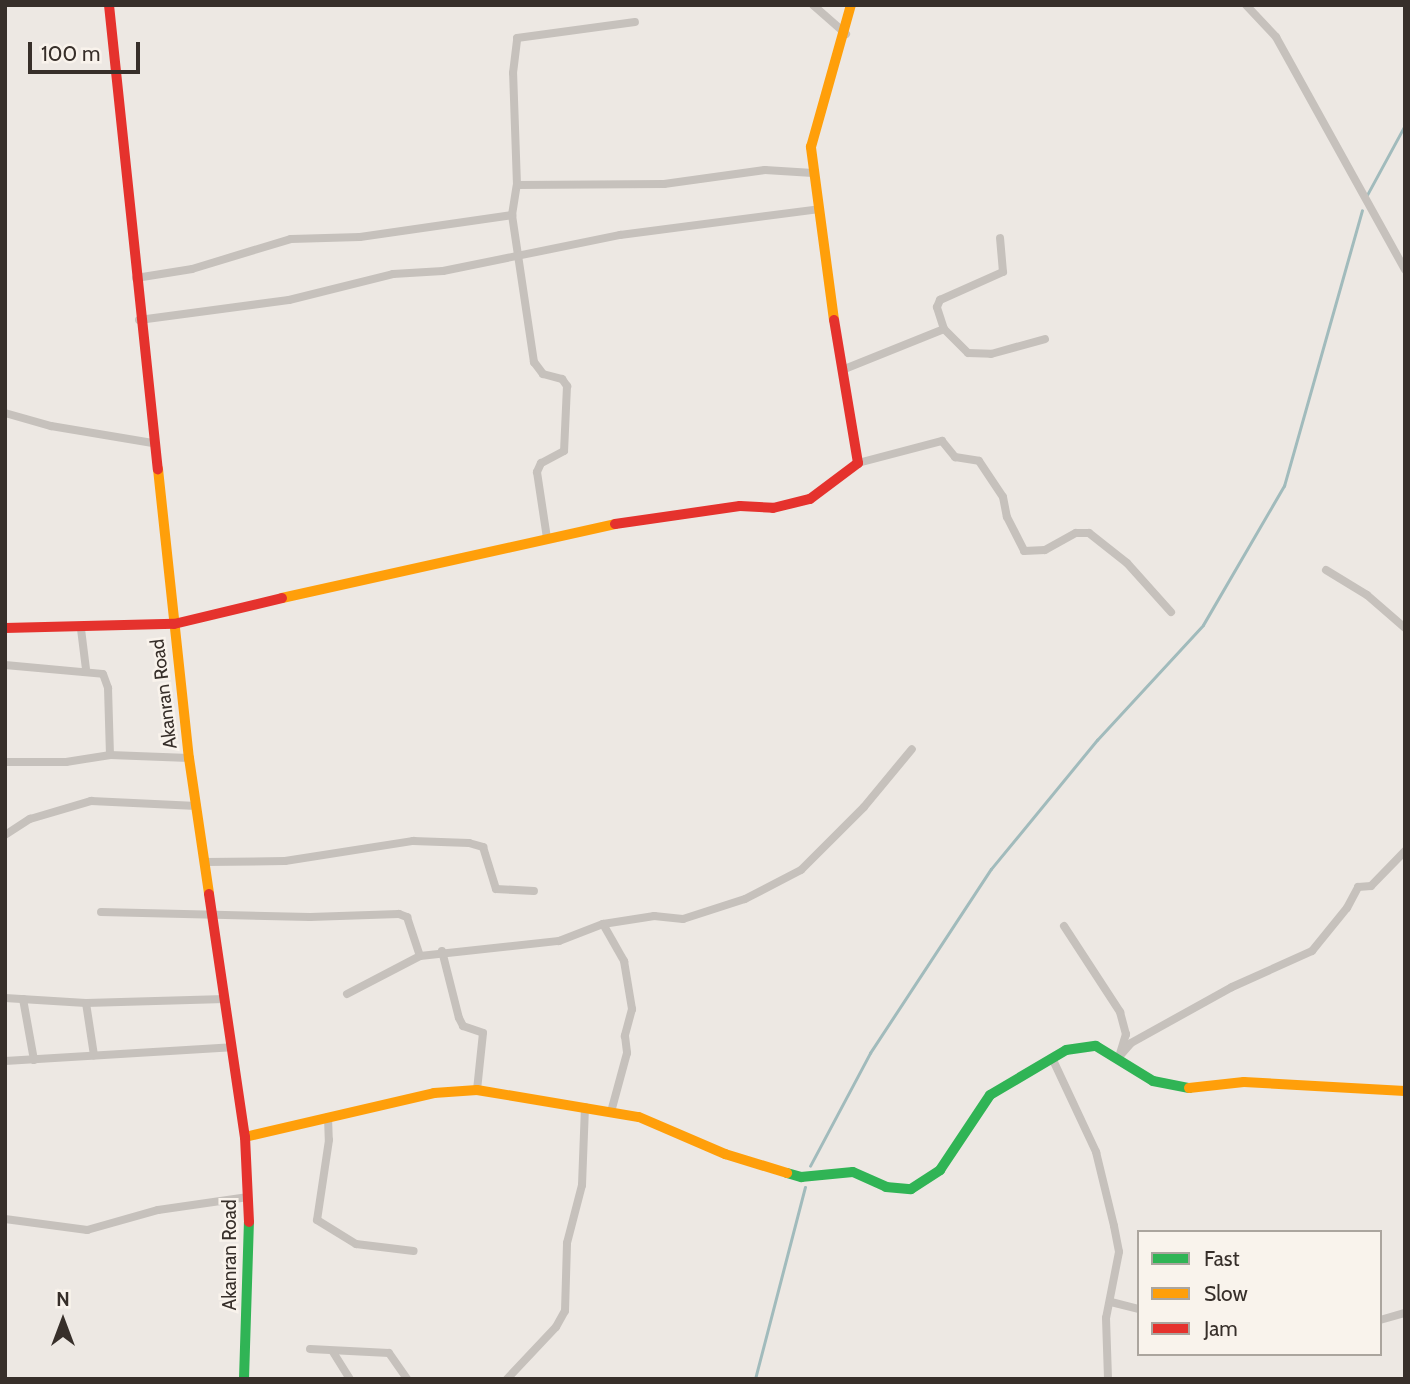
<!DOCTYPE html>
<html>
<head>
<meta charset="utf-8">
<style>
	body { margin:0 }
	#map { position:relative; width:1410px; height:1384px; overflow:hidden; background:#ede8e3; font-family:Cabin,sans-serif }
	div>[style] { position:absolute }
	.stream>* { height:2.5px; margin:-1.25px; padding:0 1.25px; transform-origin:1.25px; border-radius:1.25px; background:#a1bbbc }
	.street>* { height:8px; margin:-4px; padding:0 4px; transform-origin:4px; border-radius:4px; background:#c6c1bc }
	.fast>* { height:10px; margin:-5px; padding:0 5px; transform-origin:5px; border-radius:5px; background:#30b455 }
	.slow>* { height:10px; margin:-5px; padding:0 5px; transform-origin:5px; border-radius:5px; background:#ff9f0a }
	.jam>* { height:10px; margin:-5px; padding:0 5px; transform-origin:5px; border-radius:5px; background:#e5322d }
	span { translate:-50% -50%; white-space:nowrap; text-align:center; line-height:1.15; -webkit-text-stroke:5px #f9f3ec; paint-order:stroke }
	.street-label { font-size:19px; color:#372f2a }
	.frame { position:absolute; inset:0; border:7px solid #372f2a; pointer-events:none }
	.legend { position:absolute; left:1137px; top:1230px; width:245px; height:126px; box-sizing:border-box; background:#f9f3ec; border:2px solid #aba59e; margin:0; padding:9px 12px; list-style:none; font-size:21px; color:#372f2a }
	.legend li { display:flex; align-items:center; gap:14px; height:35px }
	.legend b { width:35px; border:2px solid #aba59e }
	.north { position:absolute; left:28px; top:1286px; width:70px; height:70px; -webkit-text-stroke:5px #f9f3ec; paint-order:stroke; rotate:0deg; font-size:19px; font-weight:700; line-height:28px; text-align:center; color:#372f2a }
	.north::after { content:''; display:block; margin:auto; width:24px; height:32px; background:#372f2a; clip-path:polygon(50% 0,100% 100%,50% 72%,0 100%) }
	.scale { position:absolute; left:28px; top:42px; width:112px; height:32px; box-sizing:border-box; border:4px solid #372f2a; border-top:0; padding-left:9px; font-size:21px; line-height:24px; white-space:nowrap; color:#372f2a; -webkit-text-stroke:5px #f9f3ec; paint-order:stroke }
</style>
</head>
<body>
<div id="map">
	<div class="stream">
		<div style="left:1367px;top:195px;width:80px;rotate:-61.5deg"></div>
		<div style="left:810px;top:1166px;width:128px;rotate:-62deg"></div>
		<div style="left:870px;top:1053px;width:220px;rotate:-56.7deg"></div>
		<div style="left:991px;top:869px;width:167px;rotate:-50.6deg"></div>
		<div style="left:1097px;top:740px;width:156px;rotate:-47.3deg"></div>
		<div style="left:1203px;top:625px;width:161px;rotate:-59.8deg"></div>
		<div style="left:1284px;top:486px;width:286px;rotate:-74.2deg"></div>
		<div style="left:755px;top:1379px;width:198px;rotate:-75.4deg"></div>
	</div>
	<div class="street">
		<div style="left:813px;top:5px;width:44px;rotate:41.3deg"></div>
		<div style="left:1246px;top:5px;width:44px;rotate:46.8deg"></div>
		<div style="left:1276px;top:37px;width:266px;rotate:61deg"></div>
		<div style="left:517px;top:185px;width:147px;rotate:-0.4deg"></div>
		<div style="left:664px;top:184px;width:102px;rotate:-7.9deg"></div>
		<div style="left:765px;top:170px;width:48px;rotate:3.6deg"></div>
		<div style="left:512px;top:215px;width:149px;rotate:81.5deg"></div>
		<div style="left:534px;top:362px;width:15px;rotate:53deg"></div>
		<div style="left:543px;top:374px;width:20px;rotate:15deg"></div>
		<div style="left:562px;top:379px;width:9px;rotate:54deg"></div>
		<div style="left:567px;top:386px;width:65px;rotate:92.6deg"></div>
		<div style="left:564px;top:451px;width:26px;rotate:152deg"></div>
		<div style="left:541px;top:463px;width:10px;rotate:114deg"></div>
		<div style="left:537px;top:472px;width:67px;rotate:81.4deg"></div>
		<div style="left:136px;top:278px;width:57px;rotate:-9.1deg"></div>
		<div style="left:192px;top:269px;width:103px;rotate:-16.9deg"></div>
		<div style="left:291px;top:239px;width:69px;rotate:-1.7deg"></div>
		<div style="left:360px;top:237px;width:154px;rotate:-8.2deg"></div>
		<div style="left:512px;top:215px;width:30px;rotate:-81deg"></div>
		<div style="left:517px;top:185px;width:112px;rotate:-92deg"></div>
		<div style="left:513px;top:73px;width:35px;rotate:-83deg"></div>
		<div style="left:517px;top:38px;width:119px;rotate:-7.7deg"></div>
		<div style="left:139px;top:320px;width:151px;rotate:-7.6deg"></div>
		<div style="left:289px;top:300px;width:107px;rotate:-14deg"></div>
		<div style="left:393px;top:274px;width:50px;rotate:-3.4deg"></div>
		<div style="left:443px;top:271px;width:181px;rotate:-11.5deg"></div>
		<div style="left:620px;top:235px;width:201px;rotate:-7.4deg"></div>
		<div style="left:944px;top:329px;width:23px;rotate:-108deg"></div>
		<div style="left:937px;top:307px;width:8px;rotate:-67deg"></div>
		<div style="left:940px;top:300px;width:69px;rotate:-24deg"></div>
		<div style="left:1003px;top:272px;width:34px;rotate:-95deg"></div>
		<div style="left:842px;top:370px;width:110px;rotate:-21.9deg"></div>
		<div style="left:944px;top:329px;width:34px;rotate:45deg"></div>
		<div style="left:968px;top:353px;width:23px;rotate:2deg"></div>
		<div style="left:991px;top:354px;width:56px;rotate:-15.5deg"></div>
		<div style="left:5px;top:413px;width:48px;rotate:15.8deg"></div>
		<div style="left:51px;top:426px;width:103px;rotate:9.5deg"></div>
		<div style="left:858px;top:463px;width:87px;rotate:-14.7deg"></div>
		<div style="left:942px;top:441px;width:21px;rotate:51deg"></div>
		<div style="left:955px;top:457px;width:24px;rotate:9deg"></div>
		<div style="left:979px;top:461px;width:43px;rotate:56.3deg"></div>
		<div style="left:1003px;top:497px;width:20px;rotate:79deg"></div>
		<div style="left:1007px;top:517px;width:38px;rotate:63deg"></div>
		<div style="left:1024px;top:551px;width:21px;rotate:-3deg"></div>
		<div style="left:1045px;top:550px;width:35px;rotate:-29deg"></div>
		<div style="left:1076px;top:533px;width:13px"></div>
		<div style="left:1089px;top:533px;width:48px;rotate:38.3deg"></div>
		<div style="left:1127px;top:563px;width:66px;rotate:48.1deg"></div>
		<div style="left:1326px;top:570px;width:48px;rotate:31.4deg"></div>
		<div style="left:1367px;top:595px;width:50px;rotate:41deg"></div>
		<div style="left:81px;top:629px;width:40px;rotate:82.9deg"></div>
		<div style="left:5px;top:665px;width:98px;rotate:5.2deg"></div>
		<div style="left:103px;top:674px;width:15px;rotate:70deg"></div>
		<div style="left:108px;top:688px;width:67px;rotate:88.3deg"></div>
		<div style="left:5px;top:762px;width:61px"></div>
		<div style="left:66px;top:762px;width:45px;rotate:-9deg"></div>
		<div style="left:110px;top:755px;width:79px;rotate:2.2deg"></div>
		<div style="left:5px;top:835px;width:30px;rotate:-33deg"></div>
		<div style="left:30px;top:819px;width:64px;rotate:-16.4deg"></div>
		<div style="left:91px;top:801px;width:106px;rotate:2.7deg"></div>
		<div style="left:205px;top:862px;width:80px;rotate:-0.7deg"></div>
		<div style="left:285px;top:861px;width:130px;rotate:-8.9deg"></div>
		<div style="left:413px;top:841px;width:56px;rotate:2deg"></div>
		<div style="left:469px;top:843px;width:15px;rotate:16deg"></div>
		<div style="left:483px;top:847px;width:44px;rotate:72.8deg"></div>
		<div style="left:496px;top:889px;width:38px;rotate:3deg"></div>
		<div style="left:101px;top:912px;width:209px;rotate:1.4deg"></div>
		<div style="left:310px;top:917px;width:89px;rotate:-1.9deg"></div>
		<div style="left:399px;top:914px;width:9px;rotate:21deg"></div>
		<div style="left:407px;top:917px;width:41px;rotate:71.6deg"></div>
		<div style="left:603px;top:924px;width:43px;rotate:60.4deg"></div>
		<div style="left:624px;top:961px;width:49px;rotate:80.5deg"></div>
		<div style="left:632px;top:1009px;width:28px;rotate:105deg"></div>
		<div style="left:625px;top:1036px;width:17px;rotate:83deg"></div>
		<div style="left:627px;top:1053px;width:61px;rotate:105.2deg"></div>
		<div style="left:1064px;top:926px;width:103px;rotate:56.9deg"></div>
		<div style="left:1120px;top:1012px;width:23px;rotate:75deg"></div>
		<div style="left:1126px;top:1034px;width:21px;rotate:107deg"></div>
		<div style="left:442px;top:951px;width:69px;rotate:75.8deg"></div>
		<div style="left:459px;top:1018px;width:9px;rotate:63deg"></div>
		<div style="left:463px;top:1026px;width:21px;rotate:19deg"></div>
		<div style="left:483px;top:1033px;width:57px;rotate:96deg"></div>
		<div style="left:347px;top:994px;width:82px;rotate:-27.5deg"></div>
		<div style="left:420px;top:956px;width:140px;rotate:-6.2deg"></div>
		<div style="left:559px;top:941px;width:47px;rotate:-21.1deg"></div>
		<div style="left:603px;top:924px;width:52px;rotate:-8.9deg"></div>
		<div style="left:654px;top:916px;width:29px;rotate:6deg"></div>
		<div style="left:683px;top:919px;width:65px;rotate:-17.9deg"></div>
		<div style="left:745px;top:899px;width:63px;rotate:-27.4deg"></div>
		<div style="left:801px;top:870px;width:89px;rotate:-45deg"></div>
		<div style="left:864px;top:807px;width:75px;rotate:-50.4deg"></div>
		<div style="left:5px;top:998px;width:81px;rotate:3.5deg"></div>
		<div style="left:86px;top:1003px;width:139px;rotate:-1.6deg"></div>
		<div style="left:23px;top:999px;width:62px;rotate:79.8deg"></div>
		<div style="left:86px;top:1003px;width:53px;rotate:81.3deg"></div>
		<div style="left:1119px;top:1057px;width:18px;rotate:-49deg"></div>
		<div style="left:1131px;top:1043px;width:115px;rotate:-29deg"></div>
		<div style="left:1232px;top:987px;width:88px;rotate:-24.2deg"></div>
		<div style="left:1312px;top:951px;width:55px;rotate:-50.9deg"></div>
		<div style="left:1347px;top:908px;width:24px;rotate:-62deg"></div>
		<div style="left:1358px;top:887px;width:13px;rotate:-4deg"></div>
		<div style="left:1371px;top:886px;width:49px;rotate:-45.8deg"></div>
		<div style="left:1053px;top:1060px;width:102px;rotate:64.9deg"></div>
		<div style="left:1096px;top:1152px;width:76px;rotate:76.3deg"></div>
		<div style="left:1114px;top:1226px;width:26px;rotate:79deg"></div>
		<div style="left:1119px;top:1252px;width:67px;rotate:101.1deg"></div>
		<div style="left:1106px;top:1318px;width:61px;rotate:88.1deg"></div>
		<div style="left:5px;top:1061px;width:227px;rotate:-3.5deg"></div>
		<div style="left:328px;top:1117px;width:23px;rotate:88deg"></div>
		<div style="left:329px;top:1140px;width:81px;rotate:98.5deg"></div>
		<div style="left:317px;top:1220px;width:46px;rotate:31.6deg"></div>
		<div style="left:356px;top:1244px;width:58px;rotate:6.9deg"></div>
		<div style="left:5px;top:1219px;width:83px;rotate:7.6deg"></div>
		<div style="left:87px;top:1230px;width:74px;rotate:-15.7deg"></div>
		<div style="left:158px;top:1210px;width:91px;rotate:-8.2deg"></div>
		<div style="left:1111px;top:1302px;width:29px;rotate:14deg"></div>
		<div style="left:1380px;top:1320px;width:26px;rotate:-16deg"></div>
		<div style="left:310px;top:1349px;width:79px;rotate:2.9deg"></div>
		<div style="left:389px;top:1353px;width:32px;rotate:55deg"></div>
		<div style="left:333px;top:1352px;width:32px;rotate:58deg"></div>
		<div style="left:507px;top:1379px;width:71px;rotate:-46.7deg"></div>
		<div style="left:556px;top:1327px;width:18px;rotate:-61deg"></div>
		<div style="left:565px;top:1311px;width:68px;rotate:-88.3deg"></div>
		<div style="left:567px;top:1243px;width:60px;rotate:-75.5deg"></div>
		<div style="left:582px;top:1185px;width:78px;rotate:-87.8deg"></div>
	</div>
	<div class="fast">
		<div style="left:787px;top:1173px;width:15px;rotate:16deg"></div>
		<div style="left:801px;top:1177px;width:52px;rotate:-5.5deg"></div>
		<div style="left:853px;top:1172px;width:36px;rotate:24deg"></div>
		<div style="left:886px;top:1187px;width:25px;rotate:5deg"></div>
		<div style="left:911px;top:1189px;width:35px;rotate:-33deg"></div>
		<div style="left:940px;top:1170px;width:90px;rotate:-56.3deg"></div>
		<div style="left:990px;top:1095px;width:88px;rotate:-30.6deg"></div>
		<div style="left:1066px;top:1050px;width:30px;rotate:-8deg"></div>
		<div style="left:1096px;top:1046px;width:67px;rotate:31.6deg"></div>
		<div style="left:1153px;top:1081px;width:37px;rotate:11deg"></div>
		<div style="left:244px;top:1379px;width:157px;rotate:-88.2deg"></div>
	</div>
	<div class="slow">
		<div style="left:834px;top:320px;width:175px;rotate:-97.6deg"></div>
		<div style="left:811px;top:147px;width:148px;rotate:-74.3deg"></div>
		<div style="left:158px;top:469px;width:291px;rotate:83.9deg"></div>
		<div style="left:189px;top:758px;width:137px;rotate:81.6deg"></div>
		<div style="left:282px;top:598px;width:341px;rotate:-12.5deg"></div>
		<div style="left:1189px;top:1088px;width:55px;rotate:-6.2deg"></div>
		<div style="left:1244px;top:1082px;width:161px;rotate:3.2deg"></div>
		<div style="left:245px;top:1137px;width:194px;rotate:-13.1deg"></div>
		<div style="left:434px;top:1093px;width:43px;rotate:-4deg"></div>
		<div style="left:477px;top:1090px;width:164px;rotate:9.5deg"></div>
		<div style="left:639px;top:1117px;width:94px;rotate:23.3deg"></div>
		<div style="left:725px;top:1154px;width:65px;rotate:17deg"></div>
	</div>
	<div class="jam">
		<div style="left:109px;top:5px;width:467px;rotate:84deg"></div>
		<div style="left:615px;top:524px;width:126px;rotate:-8.2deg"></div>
		<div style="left:740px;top:506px;width:33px;rotate:3deg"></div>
		<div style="left:773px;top:508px;width:38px;rotate:-14deg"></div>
		<div style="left:810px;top:499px;width:60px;rotate:-36.9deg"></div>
		<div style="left:858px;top:463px;width:145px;rotate:-99.5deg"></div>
		<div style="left:5px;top:628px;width:169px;rotate:-1.4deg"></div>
		<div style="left:174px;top:624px;width:111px;rotate:-13.5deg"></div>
		<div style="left:209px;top:894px;width:246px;rotate:81.6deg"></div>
		<div style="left:245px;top:1137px;width:85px;rotate:87.3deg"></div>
	</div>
	<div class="street-label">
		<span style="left:164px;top:694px;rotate:-97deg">Akanran Road</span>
		<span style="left:230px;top:1255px;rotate:-90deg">Akanran Road</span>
	</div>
	<div class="frame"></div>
	<ul class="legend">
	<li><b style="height:9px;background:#30b455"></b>Fast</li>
	<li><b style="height:9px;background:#ff9f0a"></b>Slow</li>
	<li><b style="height:9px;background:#e5322d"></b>Jam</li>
	</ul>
	<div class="north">N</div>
	<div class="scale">100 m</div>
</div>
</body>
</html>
